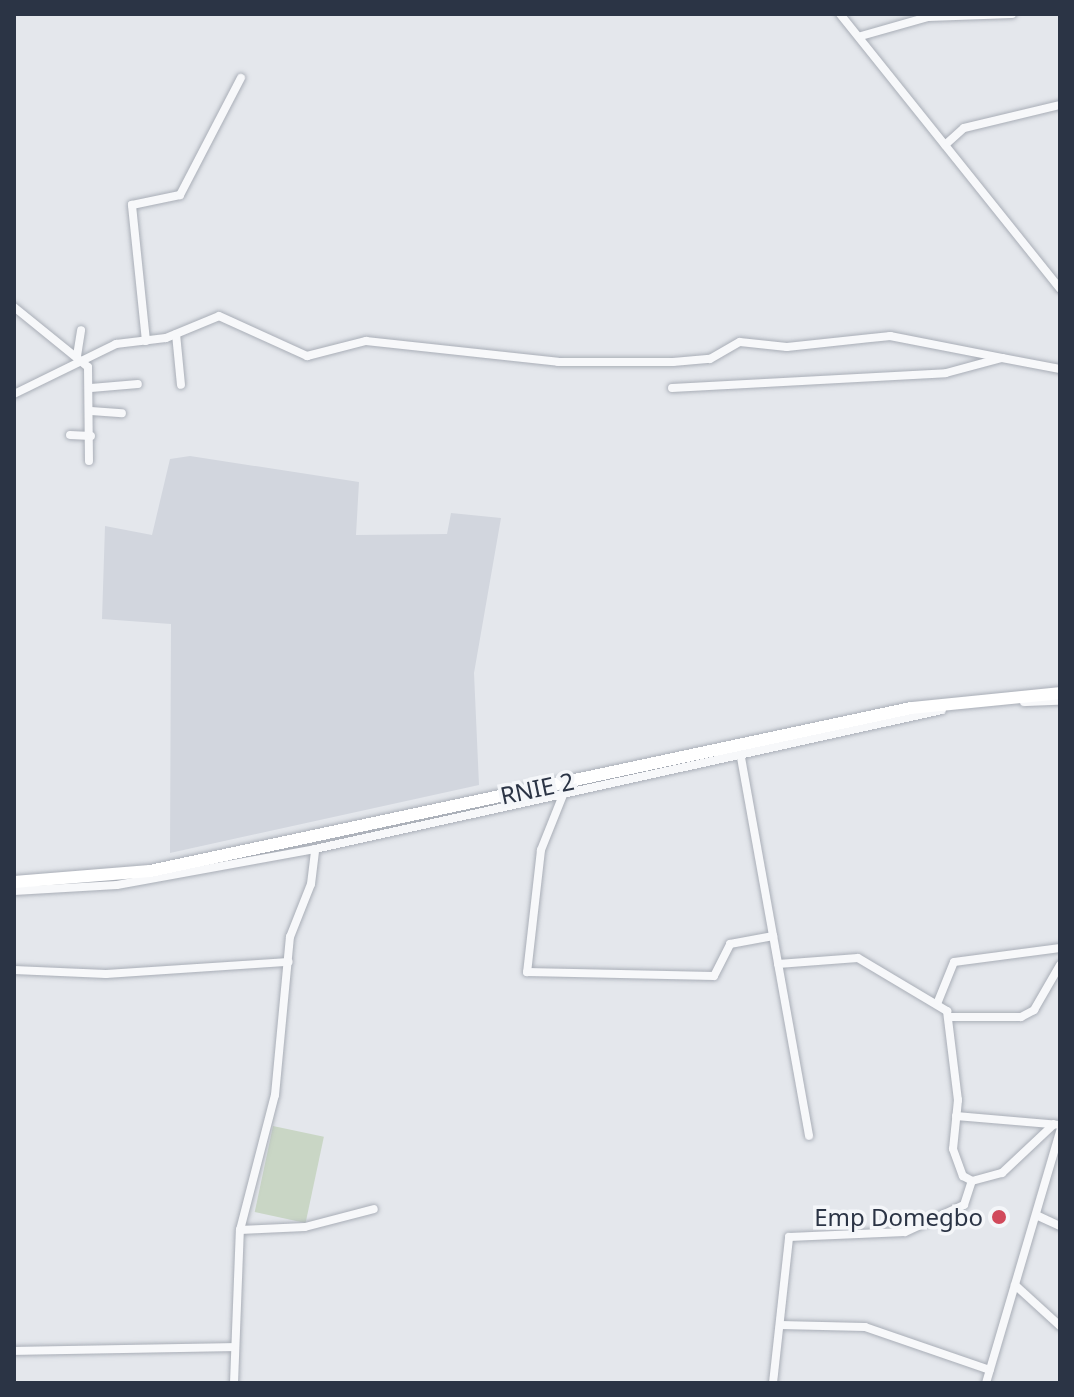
<!DOCTYPE html>
<html>
<head>
<meta charset="utf-8">
<style>
	body { margin:0 }
	#map { position:relative; width:1074px; height:1397px; overflow:hidden; background:#e4e7ec; font-family:"Noto Sans",sans-serif }
	div>[style] { position:absolute }
	.built>* { inset:0; background:#d2d6de }
	.green>* { inset:0; background:#c9d6c5; transform-origin:0 0 }
	.roads { filter:drop-shadow(0 0 2px #a9aeb7) drop-shadow(0 0 2px #a9aeb7) }
	.minor>* { height:8px; margin:-4px; padding:0 4px; transform-origin:4px; border-radius:4px; background:#f7f8fa }
	.highway>* { height:12px; margin:-6px; padding:0 6px; transform-origin:6px; border-radius:6px; background:#fff }
	.dots>* { width:22px; height:22px; translate:-50% -50%; box-sizing:border-box; border:4px solid #f4f6f9; border-radius:50% }
	span { translate:-50% -50%; white-space:nowrap; text-align:center; line-height:1.15; -webkit-text-stroke:7px #f4f6f9; paint-order:stroke }
	.street-label { font-size:24px; color:#2b3445 }
	.poi-label { font-size:24px; color:#2b3445 }
	.right { translate:-100% -50%; text-align:right }
	.frame { position:absolute; inset:0; border:16px solid #2b3445; pointer-events:none }
</style>
</head>
<body>
<div id="map">
	<div class="built">
		<div style="clip-path:polygon(190px 456px,359px 482px,356px 535px,447px 534px,451px 513px,501px 518px,474px 673px,479px 785px,170px 853px,171px 624px,102px 619px,105px 526px,152px 535px,170px 459px)"></div>
	</div>
	<div class="green">
		<div style="left:273px;top:1126px;width:52px;height:88px;rotate:12deg"></div>
	</div>
	<div class="roads">
		<div class="minor">
			<div style="left:840px;top:14px;width:352px;rotate:51.3deg"></div>
			<div style="left:861px;top:36px;width:70px;rotate:-15.8deg"></div>
			<div style="left:928px;top:17px;width:84px;rotate:-2deg"></div>
			<div style="left:945px;top:145px;width:25px;rotate:-42deg"></div>
			<div style="left:964px;top:128px;width:99px;rotate:-13.5deg"></div>
			<div style="left:14px;top:307px;width:95px;rotate:39deg"></div>
			<div style="left:88px;top:367px;width:94px;rotate:89.4deg"></div>
			<div style="left:176px;top:334px;width:51px;rotate:84.4deg"></div>
			<div style="left:146px;top:341px;width:137px;rotate:-95.9deg"></div>
			<div style="left:132px;top:205px;width:49px;rotate:-11.8deg"></div>
			<div style="left:180px;top:195px;width:132px;rotate:-62.5deg"></div>
			<div style="left:77px;top:356px;width:26px;rotate:-81deg"></div>
			<div style="left:91px;top:388px;width:47px;rotate:-4.9deg"></div>
			<div style="left:672px;top:388px;width:274px;rotate:-3.1deg"></div>
			<div style="left:946px;top:373px;width:58px;rotate:-15deg"></div>
			<div style="left:1002px;top:358px;width:59px;rotate:10.7deg"></div>
			<div style="left:14px;top:394px;width:114px;rotate:-26.1deg"></div>
			<div style="left:116px;top:344px;width:50px;rotate:-6.8deg"></div>
			<div style="left:166px;top:338px;width:57px;rotate:-22.5deg"></div>
			<div style="left:219px;top:316px;width:97px;rotate:24.4deg"></div>
			<div style="left:307px;top:356px;width:61px;rotate:-14.3deg"></div>
			<div style="left:366px;top:341px;width:193px;rotate:6.2deg"></div>
			<div style="left:558px;top:362px;width:115px"></div>
			<div style="left:673px;top:362px;width:37px;rotate:-5deg"></div>
			<div style="left:710px;top:359px;width:34px;rotate:-30deg"></div>
			<div style="left:740px;top:342px;width:47px;rotate:6.1deg"></div>
			<div style="left:787px;top:347px;width:104px;rotate:-6.1deg"></div>
			<div style="left:890px;top:336px;width:114px;rotate:11.1deg"></div>
			<div style="left:91px;top:411px;width:31px;rotate:4deg"></div>
			<div style="left:70px;top:435px;width:21px;rotate:3deg"></div>
			<div style="left:1024px;top:702px;width:36px;rotate:-2deg"></div>
			<div style="left:740px;top:752px;width:390px;rotate:79.8deg"></div>
			<div style="left:565px;top:790px;width:65px;rotate:111.8deg"></div>
			<div style="left:541px;top:850px;width:123px;rotate:96.5deg"></div>
			<div style="left:527px;top:972px;width:187px;rotate:1.2deg"></div>
			<div style="left:714px;top:976px;width:36px;rotate:-63deg"></div>
			<div style="left:730px;top:944px;width:44px;rotate:-10.5deg"></div>
			<div style="left:14px;top:891px;width:103px;rotate:-3.3deg"></div>
			<div style="left:117px;top:885px;width:201px;rotate:-10.3deg"></div>
			<div style="left:315px;top:849px;width:642px;rotate:-12.5deg"></div>
			<div style="left:778px;top:964px;width:80px;rotate:-4.3deg"></div>
			<div style="left:858px;top:958px;width:104px;rotate:30.8deg"></div>
			<div style="left:947px;top:1011px;width:90px;rotate:83deg"></div>
			<div style="left:958px;top:1100px;width:49px;rotate:95.8deg"></div>
			<div style="left:953px;top:1149px;width:29px;rotate:70deg"></div>
			<div style="left:963px;top:1176px;width:10px;rotate:29deg"></div>
			<div style="left:972px;top:1181px;width:31px;rotate:-15deg"></div>
			<div style="left:1002px;top:1173px;width:71px;rotate:-43.3deg"></div>
			<div style="left:14px;top:970px;width:92px;rotate:2.5deg"></div>
			<div style="left:106px;top:974px;width:183px;rotate:-3.8deg"></div>
			<div style="left:937px;top:1004px;width:45px;rotate:-68deg"></div>
			<div style="left:954px;top:962px;width:107px;rotate:-7.5deg"></div>
			<div style="left:951px;top:1017px;width:70px"></div>
			<div style="left:1021px;top:1017px;width:15px;rotate:-28deg"></div>
			<div style="left:1034px;top:1010px;width:52px;rotate:-60deg"></div>
			<div style="left:956px;top:1116px;width:104px;rotate:4.9deg"></div>
			<div style="left:1036px;top:1215px;width:26px;rotate:25deg"></div>
			<div style="left:240px;top:1230px;width:65px;rotate:-2.6deg"></div>
			<div style="left:305px;top:1227px;width:71px;rotate:-14.6deg"></div>
			<div style="left:1015px;top:1285px;width:61px;rotate:42.3deg"></div>
			<div style="left:780px;top:1325px;width:85px;rotate:1.3deg"></div>
			<div style="left:865px;top:1327px;width:132px;rotate:19deg"></div>
			<div style="left:14px;top:1351px;width:220px;rotate:-1deg"></div>
			<div style="left:234px;top:1383px;width:153px;rotate:-87.8deg"></div>
			<div style="left:240px;top:1230px;width:139px;rotate:-75.5deg"></div>
			<div style="left:275px;top:1095px;width:159px;rotate:-84.6deg"></div>
			<div style="left:290px;top:937px;width:57px;rotate:-68.4deg"></div>
			<div style="left:311px;top:884px;width:35px;rotate:-83deg"></div>
			<div style="left:773px;top:1383px;width:147px;rotate:-83.7deg"></div>
			<div style="left:789px;top:1237px;width:116px;rotate:-2.5deg"></div>
			<div style="left:905px;top:1232px;width:65px;rotate:-24.6deg"></div>
			<div style="left:964px;top:1205px;width:25px;rotate:-72deg"></div>
			<div style="left:986px;top:1383px;width:263px;rotate:-73.6deg"></div>
		</div>
		<div class="highway">
			<div style="left:14px;top:882px;width:136px;rotate:-4.6deg"></div>
			<div style="left:150px;top:871px;width:778px;rotate:-12.09deg"></div>
			<div style="left:911px;top:708px;width:150px;rotate:-5.7deg"></div>
		</div>
	</div>
	<div class="dots">
		<div style="left:999px;top:1217px;background:#d1495b"></div>
	</div>
	<div class="street-label">
		<span style="left:537px;top:788px;rotate:-12deg">RNIE 2</span>
	</div>
	<div class="poi-label">
		<span class="right" style="left:983px;top:1217px">Emp Domegbo</span>
	</div>
	<div class="frame"></div>
</div>
</body>
</html>
